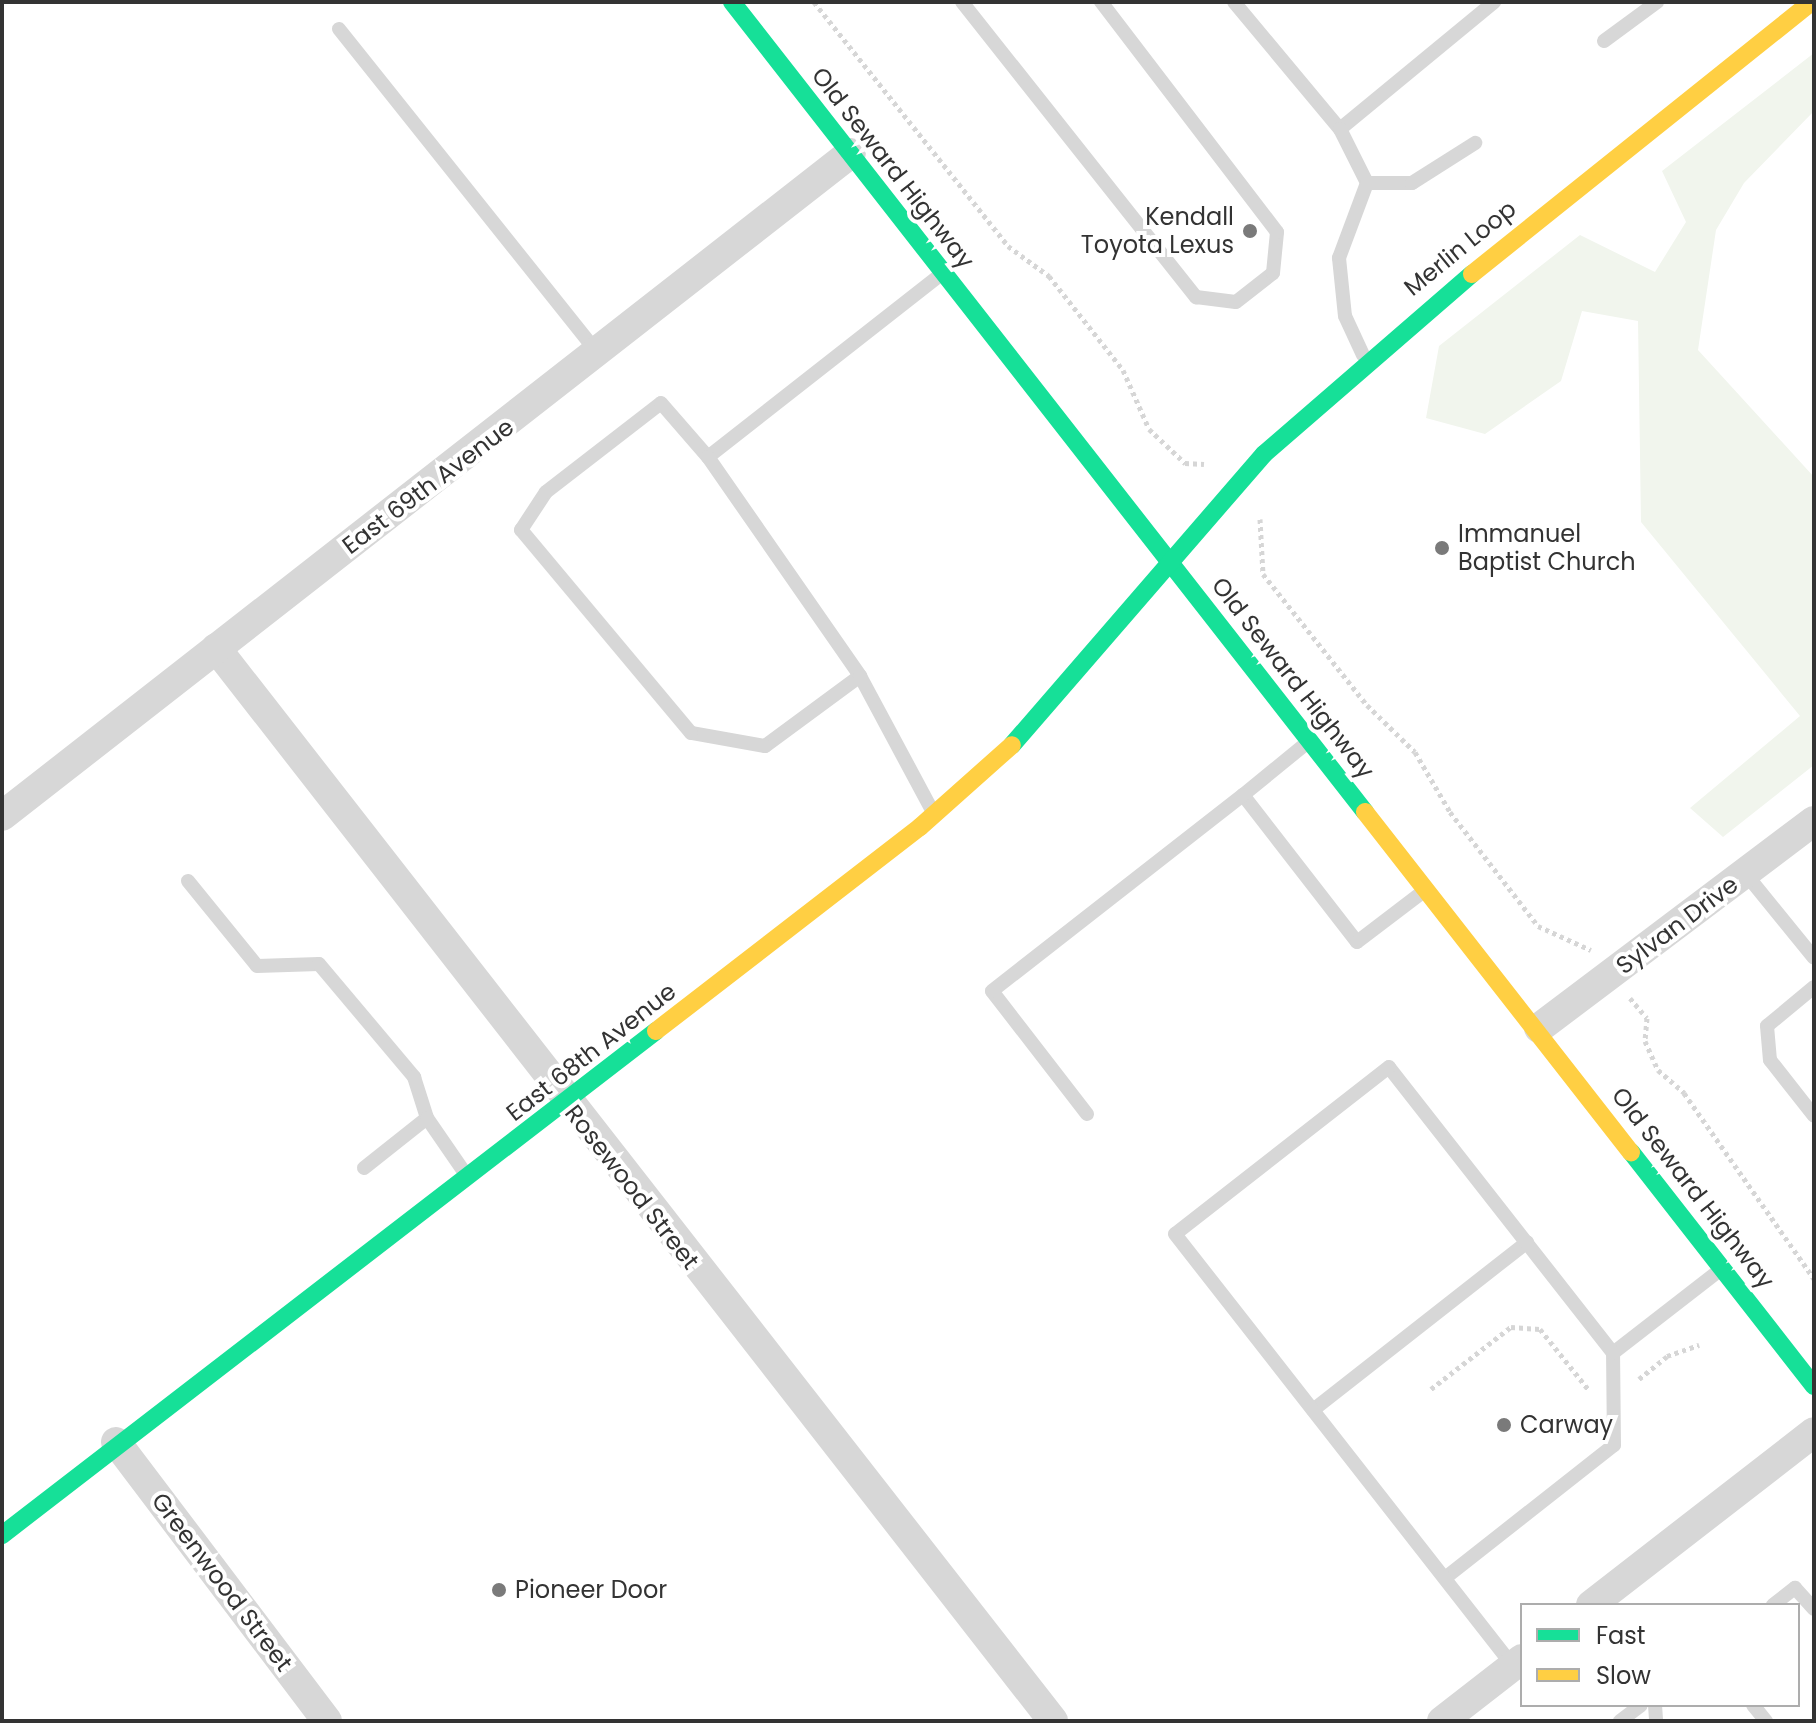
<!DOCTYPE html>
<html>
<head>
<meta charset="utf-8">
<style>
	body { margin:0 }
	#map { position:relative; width:1816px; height:1723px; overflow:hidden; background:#fff; font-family:Poppins,sans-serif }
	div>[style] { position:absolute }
	.green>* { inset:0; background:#f1f5ed }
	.path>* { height:5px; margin-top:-2.5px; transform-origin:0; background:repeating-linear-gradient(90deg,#d6d6d6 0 4px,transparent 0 8px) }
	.lane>* { height:14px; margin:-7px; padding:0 7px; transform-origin:7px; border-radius:7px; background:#d7d7d7 }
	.street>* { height:30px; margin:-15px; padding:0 15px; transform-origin:15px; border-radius:15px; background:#d7d7d7 }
	.fast>* { height:18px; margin:-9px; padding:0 9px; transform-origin:9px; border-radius:9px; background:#16e098 }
	.slow>* { height:18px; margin:-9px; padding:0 9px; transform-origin:9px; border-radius:9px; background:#ffcf43 }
	.dots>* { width:22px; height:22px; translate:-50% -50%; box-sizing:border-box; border:4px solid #fff; border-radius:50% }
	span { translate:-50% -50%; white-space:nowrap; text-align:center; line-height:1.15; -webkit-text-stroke:8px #fff; paint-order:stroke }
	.street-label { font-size:24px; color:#333 }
	.poi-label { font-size:24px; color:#333 }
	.right { translate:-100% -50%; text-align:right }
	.left { translate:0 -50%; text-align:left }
	.frame { position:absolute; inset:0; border:4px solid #333; pointer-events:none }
	.legend { position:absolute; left:1520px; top:1603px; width:280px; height:104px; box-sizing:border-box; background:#fff; border:2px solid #adadad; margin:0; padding:10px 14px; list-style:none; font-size:24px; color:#333 }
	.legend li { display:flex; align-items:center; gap:16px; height:40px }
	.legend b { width:40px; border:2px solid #adadad }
</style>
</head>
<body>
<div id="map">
	<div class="green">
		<div style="clip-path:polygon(1814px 53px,1814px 111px,1744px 183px,1716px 230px,1698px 350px,1814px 477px,1814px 765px,1723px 837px,1690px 808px,1800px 716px,1641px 522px,1638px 321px,1582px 311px,1561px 381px,1485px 434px,1426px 418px,1439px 346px,1580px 235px,1655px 272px,1686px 222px,1662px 171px)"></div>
	</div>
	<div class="path">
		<div style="left:814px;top:2px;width:312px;rotate:51.5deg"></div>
		<div style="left:1008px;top:246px;width:51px;rotate:36.2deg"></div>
		<div style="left:1049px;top:276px;width:120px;rotate:51.8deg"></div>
		<div style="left:1123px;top:370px;width:64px;rotate:66.2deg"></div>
		<div style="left:1149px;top:429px;width:50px;rotate:43.4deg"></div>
		<div style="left:1185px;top:463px;width:19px;rotate:3deg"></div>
		<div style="left:1260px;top:519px;width:55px;rotate:86.9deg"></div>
		<div style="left:1263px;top:574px;width:167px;rotate:51.6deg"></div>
		<div style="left:1367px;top:705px;width:67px;rotate:44.4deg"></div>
		<div style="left:1415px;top:752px;width:69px;rotate:59.7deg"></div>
		<div style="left:1450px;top:812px;width:144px;rotate:52.3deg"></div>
		<div style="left:1538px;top:926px;width:58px;rotate:24.4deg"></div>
		<div style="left:1630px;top:998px;width:26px;rotate:50deg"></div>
		<div style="left:1647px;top:1018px;width:23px;rotate:95deg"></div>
		<div style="left:1645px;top:1041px;width:32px;rotate:66deg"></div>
		<div style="left:1658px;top:1070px;width:35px;rotate:41deg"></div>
		<div style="left:1684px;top:1093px;width:227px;rotate:55deg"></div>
		<div style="left:1639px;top:1379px;width:36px;rotate:-39deg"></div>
		<div style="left:1667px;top:1356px;width:34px;rotate:-19deg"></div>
		<div style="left:1431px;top:1389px;width:101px;rotate:-37.8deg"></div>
		<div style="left:1511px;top:1327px;width:29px;rotate:4deg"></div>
		<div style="left:1540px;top:1329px;width:77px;rotate:51.3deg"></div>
	</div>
	<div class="lane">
		<div style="left:962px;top:2px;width:377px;rotate:51.6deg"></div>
		<div style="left:1196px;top:297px;width:40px;rotate:7.1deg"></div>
		<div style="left:1236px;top:302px;width:47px;rotate:-38.1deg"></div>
		<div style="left:1273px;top:273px;width:41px;rotate:-84.4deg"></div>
		<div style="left:1277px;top:232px;width:290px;rotate:-127.4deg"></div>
		<div style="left:1234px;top:2px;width:165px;rotate:50.2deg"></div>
		<div style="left:1340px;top:129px;width:200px;rotate:-39.5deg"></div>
		<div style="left:339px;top:29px;width:417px;rotate:51.4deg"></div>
		<div style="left:1604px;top:41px;width:66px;rotate:-36.3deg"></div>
		<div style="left:1340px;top:129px;width:60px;rotate:63.4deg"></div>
		<div style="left:1367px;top:183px;width:80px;rotate:110.5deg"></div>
		<div style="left:1339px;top:258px;width:58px;rotate:84.1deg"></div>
		<div style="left:1345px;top:316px;width:43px;rotate:65.2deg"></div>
		<div style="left:1367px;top:183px;width:45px"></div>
		<div style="left:1412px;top:183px;width:75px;rotate:-32.4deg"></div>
		<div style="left:708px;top:457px;width:295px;rotate:-38.1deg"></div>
		<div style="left:860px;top:676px;width:118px;rotate:143.6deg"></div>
		<div style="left:765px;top:746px;width:75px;rotate:-170deg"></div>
		<div style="left:691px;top:733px;width:265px;rotate:-129.9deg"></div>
		<div style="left:521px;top:530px;width:45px;rotate:-56.7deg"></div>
		<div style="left:546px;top:492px;width:145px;rotate:-37.7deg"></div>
		<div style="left:661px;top:403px;width:72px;rotate:49deg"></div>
		<div style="left:708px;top:457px;width:267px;rotate:55.2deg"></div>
		<div style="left:860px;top:676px;width:152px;rotate:61.8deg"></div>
		<div style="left:1308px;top:742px;width:84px;rotate:140.8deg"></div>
		<div style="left:1243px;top:795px;width:186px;rotate:52.2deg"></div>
		<div style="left:1357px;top:942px;width:84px;rotate:-37.3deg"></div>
		<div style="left:1745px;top:873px;width:109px;rotate:50.9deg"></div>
		<div style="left:188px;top:881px;width:109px;rotate:50.9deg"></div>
		<div style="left:257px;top:966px;width:62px;rotate:-1.8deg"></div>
		<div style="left:319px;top:964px;width:148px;rotate:49.9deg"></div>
		<div style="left:414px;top:1077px;width:43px;rotate:72.4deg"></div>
		<div style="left:1814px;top:987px;width:61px;rotate:140.3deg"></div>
		<div style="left:1767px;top:1026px;width:34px;rotate:85deg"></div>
		<div style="left:1770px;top:1060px;width:71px;rotate:51.8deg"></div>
		<div style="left:1087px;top:1114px;width:155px;rotate:-127.7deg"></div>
		<div style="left:992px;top:991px;width:318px;rotate:-38deg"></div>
		<div style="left:364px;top:1168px;width:80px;rotate:-38.4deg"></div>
		<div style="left:427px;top:1118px;width:67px;rotate:55.4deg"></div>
		<div style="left:1613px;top:1353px;width:135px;rotate:-37.8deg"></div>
		<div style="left:1313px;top:1410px;width:272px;rotate:-38.1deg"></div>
		<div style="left:1445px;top:1578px;width:215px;rotate:-38.2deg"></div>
		<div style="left:1614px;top:1445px;width:92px;rotate:-90.6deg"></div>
		<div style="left:1613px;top:1353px;width:363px;rotate:-128.1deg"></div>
		<div style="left:1389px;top:1067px;width:271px;rotate:142deg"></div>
		<div style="left:1175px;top:1234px;width:549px;rotate:51.96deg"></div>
		<div style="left:1773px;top:1605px;width:28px;rotate:-38deg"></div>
		<div style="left:1795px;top:1588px;width:28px;rotate:48deg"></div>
		<div style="left:1655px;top:1705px;width:16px;rotate:86deg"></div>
		<div style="left:1753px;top:1705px;width:21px;rotate:51deg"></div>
		<div style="left:1620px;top:1721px;width:26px;rotate:-37deg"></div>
	</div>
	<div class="street">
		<div style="left:216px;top:648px;width:1361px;rotate:52.04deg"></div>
		<div style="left:2px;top:816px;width:1077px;rotate:-37.99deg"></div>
		<div style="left:1539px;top:1028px;width:344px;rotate:-37deg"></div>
		<div style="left:116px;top:1442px;width:350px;rotate:52.9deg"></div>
		<div style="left:1591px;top:1605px;width:282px;rotate:-37.8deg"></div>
		<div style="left:1442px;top:1721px;width:101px;rotate:-37.8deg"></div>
	</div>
	<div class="fast">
		<div style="left:732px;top:2px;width:1028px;rotate:51.99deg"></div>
		<div style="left:1012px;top:745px;width:385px;rotate:-49.1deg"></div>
		<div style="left:1264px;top:454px;width:275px;rotate:-40.9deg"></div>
		<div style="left:1631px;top:1152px;width:297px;rotate:52deg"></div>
		<div style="left:2px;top:1535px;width:826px;rotate:-37.62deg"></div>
	</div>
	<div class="slow">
		<div style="left:1472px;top:274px;width:435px;rotate:-38.7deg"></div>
		<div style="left:1365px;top:812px;width:432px;rotate:52deg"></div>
		<div style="left:656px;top:1031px;width:334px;rotate:-37.7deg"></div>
		<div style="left:920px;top:827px;width:123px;rotate:-41.7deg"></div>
	</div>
	<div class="dots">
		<div style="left:1250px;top:231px;background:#7a7a7a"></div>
		<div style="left:1442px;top:548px;background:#7a7a7a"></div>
		<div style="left:1504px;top:1425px;background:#7a7a7a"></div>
		<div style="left:499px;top:1590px;background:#7a7a7a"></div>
	</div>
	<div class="street-label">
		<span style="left:893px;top:168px;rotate:52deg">Old Seward Highway</span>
		<span style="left:1460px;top:248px;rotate:-39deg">Merlin Loop</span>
		<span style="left:428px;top:486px;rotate:-37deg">East 69th Avenue</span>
		<span style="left:1293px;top:678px;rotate:52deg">Old Seward Highway</span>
		<span style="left:1677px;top:925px;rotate:-37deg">Sylvan Drive</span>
		<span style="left:591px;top:1052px;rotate:-38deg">East 68th Avenue</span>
		<span style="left:632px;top:1187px;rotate:52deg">Rosewood Street</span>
		<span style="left:1693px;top:1188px;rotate:52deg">Old Seward Highway</span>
		<span style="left:222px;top:1582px;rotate:53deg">Greenwood Street</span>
	</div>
	<div class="poi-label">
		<span class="right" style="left:1234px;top:231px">Kendall<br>Toyota Lexus</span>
		<span class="left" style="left:1458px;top:548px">Immanuel<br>Baptist Church</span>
		<span class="left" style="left:1520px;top:1425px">Carway</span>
		<span class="left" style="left:515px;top:1590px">Pioneer Door</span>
	</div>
	<div class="frame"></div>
	<ul class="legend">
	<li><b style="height:10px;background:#16e098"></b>Fast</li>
	<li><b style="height:10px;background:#ffcf43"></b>Slow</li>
	</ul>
</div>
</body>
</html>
